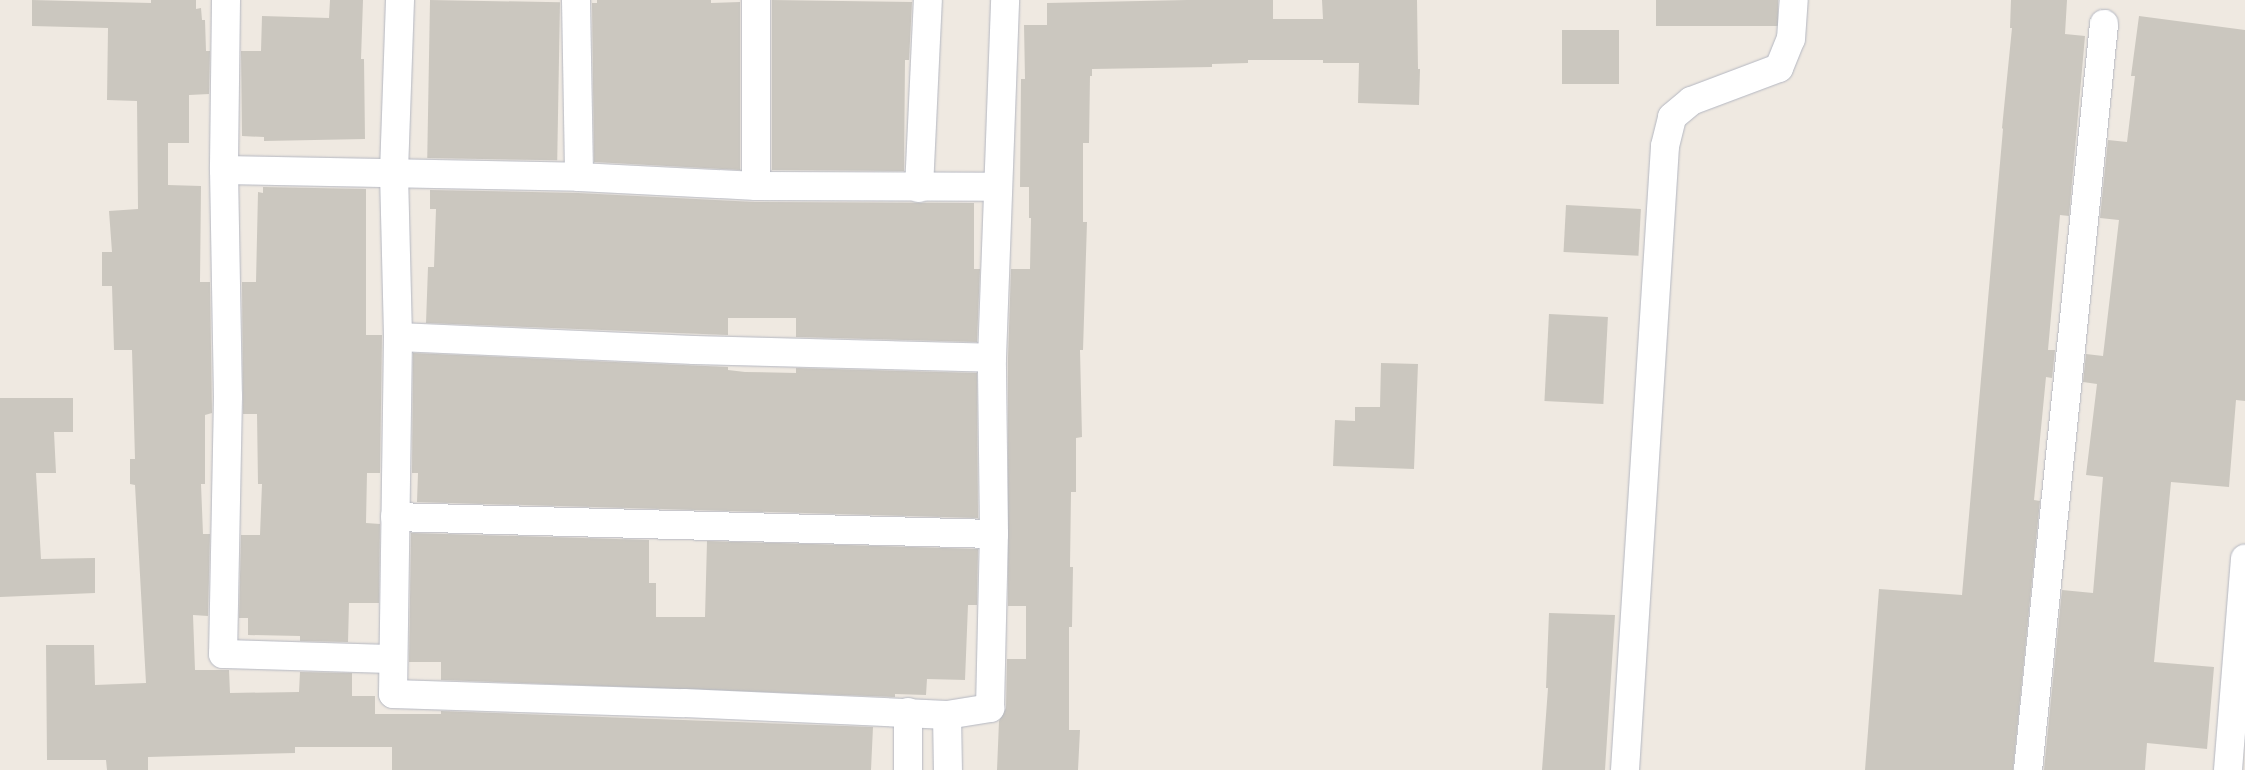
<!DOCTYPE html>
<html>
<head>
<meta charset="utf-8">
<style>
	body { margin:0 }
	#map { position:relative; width:2245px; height:770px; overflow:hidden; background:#efe9e1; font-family:Raleway,sans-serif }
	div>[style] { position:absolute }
	.building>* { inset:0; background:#cbc7bf; transform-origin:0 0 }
	.roads { filter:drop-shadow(0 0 1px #b4b7c1) drop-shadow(0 0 1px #b4b7c1) }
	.minor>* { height:28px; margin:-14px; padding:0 14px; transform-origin:14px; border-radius:14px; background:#fff }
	span { translate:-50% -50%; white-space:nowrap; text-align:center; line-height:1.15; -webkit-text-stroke:5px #fff; paint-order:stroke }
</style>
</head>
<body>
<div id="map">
	<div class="building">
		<div style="clip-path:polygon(32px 0,151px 3px,151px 0,196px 0,196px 9px,201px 8px,202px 20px,205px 20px,206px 51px,210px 51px,209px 94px,189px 95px,189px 143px,168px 143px,168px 185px,201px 186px,200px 282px,210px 282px,212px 413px,205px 415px,205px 484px,201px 484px,203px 534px,210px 534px,208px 616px,193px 615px,195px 670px,229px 670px,230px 693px,299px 692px,300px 672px,352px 673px,352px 696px,375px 696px,375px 714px,441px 714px,441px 711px,873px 727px,871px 770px,392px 770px,392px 747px,295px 747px,295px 753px,148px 757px,148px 770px,107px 770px,106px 760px,47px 760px,46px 645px,94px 645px,95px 685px,146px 683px,135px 485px,130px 484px,130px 459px,135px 459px,132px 350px,114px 350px,112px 286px,102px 286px,102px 252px,112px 252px,109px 211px,138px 209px,137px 101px,107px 100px,108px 28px,32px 26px)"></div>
		<div style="clip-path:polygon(330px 0,363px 0,361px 59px,364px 59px,365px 139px,264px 141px,264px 137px,242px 136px,241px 51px,261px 51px,262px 16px,329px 18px)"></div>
		<div style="left:430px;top:0;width:130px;height:158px;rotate:1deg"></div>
		<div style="clip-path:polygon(597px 0,711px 0,711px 3px,740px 2px,740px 170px,594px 162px,592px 3px,597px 3px)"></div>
		<div style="clip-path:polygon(772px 0,912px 2px,909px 60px,905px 60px,904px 171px,772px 170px)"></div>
		<div style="clip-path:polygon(1187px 0,1273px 0,1273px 19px,1323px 19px,1322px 0,1417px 0,1418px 69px,1420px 69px,1419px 105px,1358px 103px,1359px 63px,1323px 63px,1323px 60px,1248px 60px,1248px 63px,1212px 64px,1212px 67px,1092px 69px,1092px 76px,1090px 76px,1089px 143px,1083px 143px,1083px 222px,1087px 222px,1083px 350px,1080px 350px,1082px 437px,1076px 438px,1076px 492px,1071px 492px,1070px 567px,1073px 567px,1072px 627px,1069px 627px,1069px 730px,1080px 730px,1078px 770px,997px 770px,999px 721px,1006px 708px,1007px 659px,1026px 659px,1026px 606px,1008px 606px,1008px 358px,1011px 269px,1030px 269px,1031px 218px,1029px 218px,1029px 187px,1020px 187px,1021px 79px,1025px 79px,1024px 25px,1047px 25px,1047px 3px)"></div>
		<div style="left:1656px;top:0;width:122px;height:26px"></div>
		<div style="clip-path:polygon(2011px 0,2067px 0,2065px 34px,2085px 36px,2069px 216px,2060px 215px,2048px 350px,2055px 350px,2052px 378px,2046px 377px,2034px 500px,2040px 501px,2013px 770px,1865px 770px,1879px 589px,1962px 595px,2003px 129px,2002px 128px,2012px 28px,2010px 28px)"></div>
		<div style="clip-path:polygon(2139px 16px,2245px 30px,2245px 401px,2236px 400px,2229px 487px,2171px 482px,2154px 662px,2214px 667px,2207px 749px,2147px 743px,2145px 770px,2044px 770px,2062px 590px,2093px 593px,2103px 477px,2086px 475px,2097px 384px,2083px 382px,2086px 354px,2103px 356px,2119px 220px,2100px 218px,2108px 140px,2127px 142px,2135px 76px,2131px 76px)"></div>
		<div style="left:1562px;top:30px;width:57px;height:54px"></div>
		<div style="clip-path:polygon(263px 187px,366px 189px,366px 335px,382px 335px,380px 473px,367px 473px,366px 523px,380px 524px,379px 603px,349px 603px,348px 642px,300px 641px,300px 636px,248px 635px,248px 618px,239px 618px,241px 535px,260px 535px,262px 484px,258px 484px,257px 414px,243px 414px,242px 282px,256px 282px,258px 192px,263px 193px)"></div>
		<div style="clip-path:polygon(430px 190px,578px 193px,755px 202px,974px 203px,974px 269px,980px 269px,977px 342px,796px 337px,796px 318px,728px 318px,728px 335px,426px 323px,428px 267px,434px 267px,436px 209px,430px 209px)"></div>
		<div style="left:1566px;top:205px;width:75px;height:47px;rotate:3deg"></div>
		<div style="left:1549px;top:314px;width:59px;height:87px;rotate:3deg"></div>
		<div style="clip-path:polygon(413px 353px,728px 367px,728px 370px,745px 372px,796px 373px,796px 368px,977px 373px,978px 518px,417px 502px,418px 473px,412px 473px)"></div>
		<div style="clip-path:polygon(1381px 363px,1418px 364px,1414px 469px,1333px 466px,1335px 420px,1355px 421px,1355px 407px,1380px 407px)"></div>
		<div style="clip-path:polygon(0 398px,73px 398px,73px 432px,54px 432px,56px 473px,36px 473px,41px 559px,95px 558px,95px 593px,0 597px)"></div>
		<div style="clip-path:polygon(411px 533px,649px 540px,649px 583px,656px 583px,656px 617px,705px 617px,707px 541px,978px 549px,977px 605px,968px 605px,965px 680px,927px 679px,926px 695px,895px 694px,895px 697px,441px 680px,441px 662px,409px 662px)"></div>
		<div style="clip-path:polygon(1549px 613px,1615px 615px,1605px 770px,1542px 770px,1548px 688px,1546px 688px)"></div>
	</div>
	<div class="roads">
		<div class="minor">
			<div style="left:226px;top:0;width:170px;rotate:90.7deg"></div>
			<div style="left:224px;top:170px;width:226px;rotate:89deg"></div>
			<div style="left:228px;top:396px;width:258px;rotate:91.1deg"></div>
			<div style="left:223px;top:654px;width:169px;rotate:1.7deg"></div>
			<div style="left:400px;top:0;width:173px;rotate:92deg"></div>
			<div style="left:394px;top:173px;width:164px;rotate:88.6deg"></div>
			<div style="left:398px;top:337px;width:357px;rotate:90.8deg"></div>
			<div style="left:393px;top:694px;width:291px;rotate:1.8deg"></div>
			<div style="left:684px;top:703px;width:263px;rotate:2.6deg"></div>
			<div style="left:947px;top:715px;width:44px;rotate:-9.2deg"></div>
			<div style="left:990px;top:708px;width:174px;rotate:-88.7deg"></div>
			<div style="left:994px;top:534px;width:176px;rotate:-90.7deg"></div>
			<div style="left:992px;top:358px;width:358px;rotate:-87.9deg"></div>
			<div style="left:576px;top:0;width:177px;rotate:89deg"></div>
			<div style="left:756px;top:0;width:186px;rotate:90deg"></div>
			<div style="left:224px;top:170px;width:355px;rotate:1.1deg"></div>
			<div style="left:579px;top:177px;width:177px;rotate:2.9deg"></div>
			<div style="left:756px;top:186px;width:241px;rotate:0.2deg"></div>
			<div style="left:919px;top:188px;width:188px;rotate:-87.3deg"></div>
			<div style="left:398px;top:337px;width:296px;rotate:2.5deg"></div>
			<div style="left:694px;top:350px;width:298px;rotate:1.5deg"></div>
			<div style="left:395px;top:517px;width:599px;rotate:1.63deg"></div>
			<div style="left:908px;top:712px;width:58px;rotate:90deg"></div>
			<div style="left:947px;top:715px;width:55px;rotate:89deg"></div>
			<div style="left:1625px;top:770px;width:625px;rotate:-86.33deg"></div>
			<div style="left:1665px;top:146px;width:30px;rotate:-76deg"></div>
			<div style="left:1672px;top:117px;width:25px;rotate:-40deg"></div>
			<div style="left:1691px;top:101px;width:94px;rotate:-20.6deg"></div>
			<div style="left:1779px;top:68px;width:31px;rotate:-68deg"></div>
			<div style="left:1791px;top:39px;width:39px;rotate:-86deg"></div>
			<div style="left:2028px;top:770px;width:750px;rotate:-84.18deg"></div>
			<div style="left:2228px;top:770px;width:212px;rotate:-85.4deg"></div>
		</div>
	</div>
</div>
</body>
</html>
